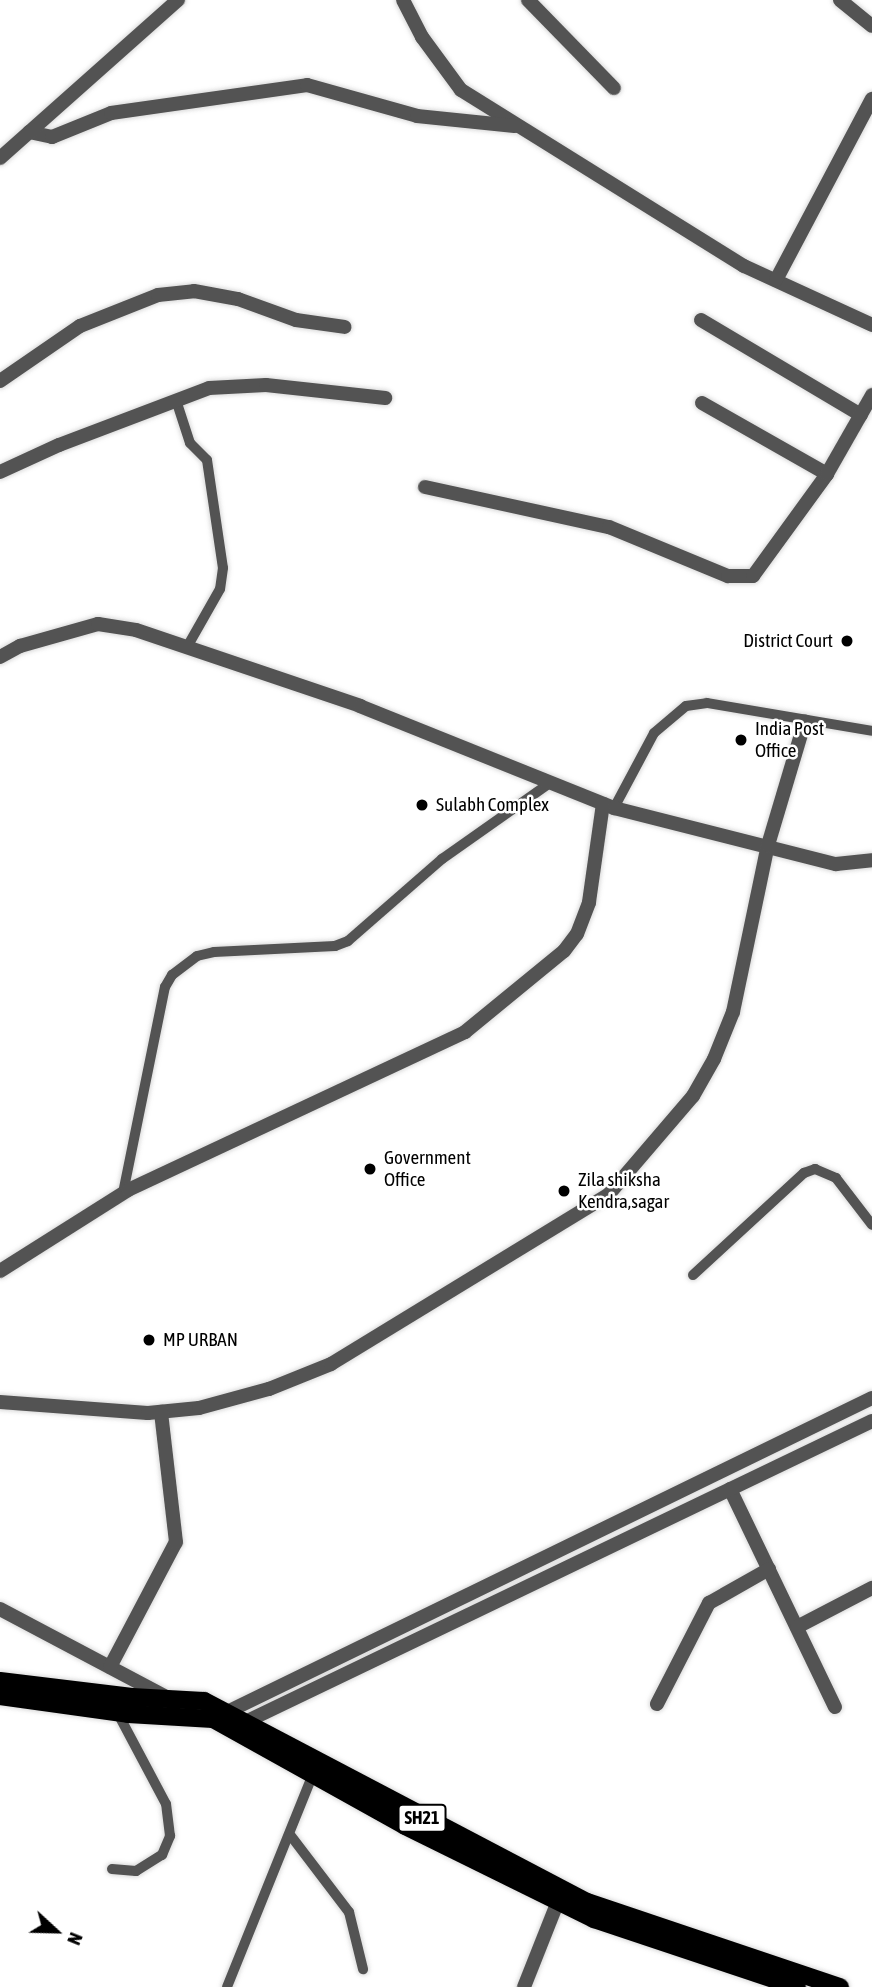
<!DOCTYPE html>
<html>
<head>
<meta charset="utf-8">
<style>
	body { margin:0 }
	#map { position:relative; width:872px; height:1987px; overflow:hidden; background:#fff; font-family:"Asap Condensed",sans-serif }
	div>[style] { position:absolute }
	.roads { filter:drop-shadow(0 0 2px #dbdbdb) drop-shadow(0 0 2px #dbdbdb) }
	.service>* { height:10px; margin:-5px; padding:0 5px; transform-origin:5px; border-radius:5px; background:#535353 }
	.minor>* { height:14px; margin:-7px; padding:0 7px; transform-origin:7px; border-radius:7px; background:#535353 }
	.tertiary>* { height:14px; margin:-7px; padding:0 7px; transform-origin:7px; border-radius:7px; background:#535353 }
	.primary>* { height:18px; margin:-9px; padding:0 9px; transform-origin:9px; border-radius:9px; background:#000 }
	.dots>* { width:19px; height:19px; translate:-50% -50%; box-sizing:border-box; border:4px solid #fff; border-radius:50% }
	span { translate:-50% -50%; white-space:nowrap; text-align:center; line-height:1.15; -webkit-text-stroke:5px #fff; paint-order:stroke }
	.shield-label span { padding:2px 5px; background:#fff; border:2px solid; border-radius:5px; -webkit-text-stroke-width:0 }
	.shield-label { font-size:18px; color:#000; font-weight:700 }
	.poi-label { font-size:19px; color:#000 }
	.right { translate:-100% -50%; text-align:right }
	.left { translate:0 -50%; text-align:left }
	.north { position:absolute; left:21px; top:1896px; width:70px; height:70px; -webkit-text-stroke:5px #fff; paint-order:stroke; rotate:112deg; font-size:19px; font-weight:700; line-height:28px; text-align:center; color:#000 }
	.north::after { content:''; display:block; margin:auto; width:24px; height:32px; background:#000; clip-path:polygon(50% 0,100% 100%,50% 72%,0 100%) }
</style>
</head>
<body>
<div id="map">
	<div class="roads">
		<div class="service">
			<div style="left:176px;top:400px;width:45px;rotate:72deg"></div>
			<div style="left:190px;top:443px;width:24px;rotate:45deg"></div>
			<div style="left:207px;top:460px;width:109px;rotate:81.6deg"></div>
			<div style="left:223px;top:568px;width:21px;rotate:98deg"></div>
			<div style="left:220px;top:589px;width:67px;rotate:119.6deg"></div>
			<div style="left:614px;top:808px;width:85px;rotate:-61.9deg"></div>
			<div style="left:654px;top:733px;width:42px;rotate:-40.2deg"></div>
			<div style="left:686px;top:706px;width:21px;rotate:-8deg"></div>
			<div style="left:707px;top:703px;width:167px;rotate:9.6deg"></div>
			<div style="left:123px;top:1193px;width:210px;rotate:-78.5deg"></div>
			<div style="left:165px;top:987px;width:14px;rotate:-60deg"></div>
			<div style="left:172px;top:975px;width:31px;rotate:-37deg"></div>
			<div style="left:197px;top:956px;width:17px;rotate:-13deg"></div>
			<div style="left:214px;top:952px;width:121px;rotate:-2.8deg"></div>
			<div style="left:335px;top:946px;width:14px;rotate:-21deg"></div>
			<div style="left:348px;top:941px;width:125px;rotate:-41.1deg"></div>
			<div style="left:442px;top:859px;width:128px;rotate:-35.2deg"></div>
			<div style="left:693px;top:1275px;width:151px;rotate:-42.6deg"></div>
			<div style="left:804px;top:1173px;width:12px;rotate:-20deg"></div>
			<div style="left:815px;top:1169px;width:23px;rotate:23deg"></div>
			<div style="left:836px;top:1178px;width:59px;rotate:52.5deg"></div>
			<div style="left:291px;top:1836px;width:96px;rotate:52.7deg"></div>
			<div style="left:349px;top:1912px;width:59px;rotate:76.2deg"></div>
			<div style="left:112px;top:1869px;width:24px;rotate:5deg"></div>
			<div style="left:136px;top:1871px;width:31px;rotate:-32deg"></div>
			<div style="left:162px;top:1855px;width:21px;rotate:-67deg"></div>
			<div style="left:170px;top:1836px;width:32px;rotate:-97deg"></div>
			<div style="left:166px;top:1804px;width:104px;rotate:-118deg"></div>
			<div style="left:227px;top:1987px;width:230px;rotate:-68deg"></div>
		</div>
		<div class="minor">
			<div style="left:403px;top:0;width:42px;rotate:62.8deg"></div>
			<div style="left:422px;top:37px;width:66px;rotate:53.7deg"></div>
			<div style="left:461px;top:90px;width:333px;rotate:31.9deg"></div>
			<div style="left:744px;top:266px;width:141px;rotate:24.7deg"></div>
			<div style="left:528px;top:0;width:123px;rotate:45.7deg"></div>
			<div style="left:840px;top:0;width:41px;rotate:39.1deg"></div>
			<div style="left:29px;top:132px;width:24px;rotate:12deg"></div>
			<div style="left:52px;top:137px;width:64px;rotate:-22.1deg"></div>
			<div style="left:111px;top:113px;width:198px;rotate:-8.1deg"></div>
			<div style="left:307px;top:85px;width:114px;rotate:15.7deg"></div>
			<div style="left:417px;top:116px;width:98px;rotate:5.9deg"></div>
			<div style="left:776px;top:280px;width:205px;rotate:-62.1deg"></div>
			<div style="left:701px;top:320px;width:186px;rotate:30.7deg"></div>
			<div style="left:0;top:381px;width:97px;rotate:-34.5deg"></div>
			<div style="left:80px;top:326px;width:84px;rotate:-21.7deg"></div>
			<div style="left:158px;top:295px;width:36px;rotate:-6deg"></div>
			<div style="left:194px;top:291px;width:45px;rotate:10.3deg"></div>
			<div style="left:238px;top:299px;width:62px;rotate:19.9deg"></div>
			<div style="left:296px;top:320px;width:49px;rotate:8.1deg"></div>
			<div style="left:702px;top:403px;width:144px;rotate:29.6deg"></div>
			<div style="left:0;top:472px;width:65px;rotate:-24.6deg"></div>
			<div style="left:59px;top:445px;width:160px;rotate:-20.8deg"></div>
			<div style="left:209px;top:388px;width:57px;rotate:-3deg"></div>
			<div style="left:266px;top:385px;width:120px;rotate:6.2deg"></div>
			<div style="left:425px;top:487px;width:188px;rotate:12.3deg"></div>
			<div style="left:609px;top:527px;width:129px;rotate:22.4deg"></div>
			<div style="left:728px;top:576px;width:25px"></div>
			<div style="left:753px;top:576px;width:126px;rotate:-54deg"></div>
			<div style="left:827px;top:474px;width:91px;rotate:-60.3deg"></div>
			<div style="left:0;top:657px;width:23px;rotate:-29deg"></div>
			<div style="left:20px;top:646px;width:81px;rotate:-15.8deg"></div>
			<div style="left:98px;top:624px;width:38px;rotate:9deg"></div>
			<div style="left:136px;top:630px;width:237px;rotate:18.7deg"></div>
			<div style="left:360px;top:706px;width:274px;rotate:21.9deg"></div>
			<div style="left:614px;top:808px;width:229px;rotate:14.2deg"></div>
			<div style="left:836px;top:864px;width:36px;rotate:-6deg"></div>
			<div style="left:0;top:1271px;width:151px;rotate:-32.3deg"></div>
			<div style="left:128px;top:1190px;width:372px;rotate:-25.1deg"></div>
			<div style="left:465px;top:1032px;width:128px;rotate:-39.3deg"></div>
			<div style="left:564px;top:951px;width:21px;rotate:-53deg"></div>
			<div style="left:577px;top:934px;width:34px;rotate:-69deg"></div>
			<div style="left:589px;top:902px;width:99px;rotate:-81.9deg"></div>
			<div style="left:0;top:1402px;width:148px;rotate:4.3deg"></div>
			<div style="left:148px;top:1413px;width:51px;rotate:-5.6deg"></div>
			<div style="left:199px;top:1408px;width:73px;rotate:-15.2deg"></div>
			<div style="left:269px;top:1389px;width:67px;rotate:-22deg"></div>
			<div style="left:331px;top:1364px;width:326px;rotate:-31.4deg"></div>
			<div style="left:609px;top:1194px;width:129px;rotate:-49.4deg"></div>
			<div style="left:693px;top:1096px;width:43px;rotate:-60.4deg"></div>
			<div style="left:714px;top:1059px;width:51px;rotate:-68deg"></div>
			<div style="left:733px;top:1012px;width:171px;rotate:-78.2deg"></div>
			<div style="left:768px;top:845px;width:129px;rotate:-73.4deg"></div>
			<div style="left:730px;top:1489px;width:242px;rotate:64.3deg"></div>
			<div style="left:0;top:1609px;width:188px;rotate:27.9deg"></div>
			<div style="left:797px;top:1627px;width:85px;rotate:-27.5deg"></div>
			<div style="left:110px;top:1667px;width:141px;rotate:-62.2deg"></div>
			<div style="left:176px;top:1542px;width:131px;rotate:-96.6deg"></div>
			<div style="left:657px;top:1704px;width:114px;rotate:-62.8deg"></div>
			<div style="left:709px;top:1603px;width:69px;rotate:-29.5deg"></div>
			<div style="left:524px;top:1987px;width:92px;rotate:-68.4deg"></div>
		</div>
		<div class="tertiary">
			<div style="left:0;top:158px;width:238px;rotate:-41.6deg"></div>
			<div style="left:221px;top:1715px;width:724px;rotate:-25.96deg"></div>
			<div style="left:239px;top:1725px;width:702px;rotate:-25.65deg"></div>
		</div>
		<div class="primary">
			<div style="left:0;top:1681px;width:133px;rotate:6.9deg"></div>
			<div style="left:132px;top:1697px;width:72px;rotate:3.2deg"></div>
			<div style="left:204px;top:1701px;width:433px;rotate:27.7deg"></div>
			<div style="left:587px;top:1902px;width:267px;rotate:18.6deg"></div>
			<div style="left:0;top:1696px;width:129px;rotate:8deg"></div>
			<div style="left:128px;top:1714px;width:85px;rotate:3.4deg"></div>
			<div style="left:213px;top:1719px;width:220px;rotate:29.1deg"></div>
			<div style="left:405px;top:1826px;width:211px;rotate:26.2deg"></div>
			<div style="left:594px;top:1919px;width:214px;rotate:18.5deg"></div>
		</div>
	</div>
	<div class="dots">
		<div style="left:847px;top:641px;background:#000"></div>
		<div style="left:741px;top:740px;background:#000"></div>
		<div style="left:422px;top:805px;background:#000"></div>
		<div style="left:370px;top:1169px;background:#000"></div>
		<div style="left:564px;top:1191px;background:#000"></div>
		<div style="left:149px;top:1340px;background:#000"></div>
	</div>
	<div class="shield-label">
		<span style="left:422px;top:1818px">SH21</span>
	</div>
	<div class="poi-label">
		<span class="right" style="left:833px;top:641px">District Court</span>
		<span class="left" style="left:755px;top:740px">India Post<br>Office</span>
		<span class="left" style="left:436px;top:805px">Sulabh Complex</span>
		<span class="left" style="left:384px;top:1169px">Government<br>Office</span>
		<span class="left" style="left:578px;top:1191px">Zila shiksha<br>Kendra,sagar</span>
		<span class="left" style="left:163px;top:1340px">MP URBAN</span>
	</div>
	<div class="north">N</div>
</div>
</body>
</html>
